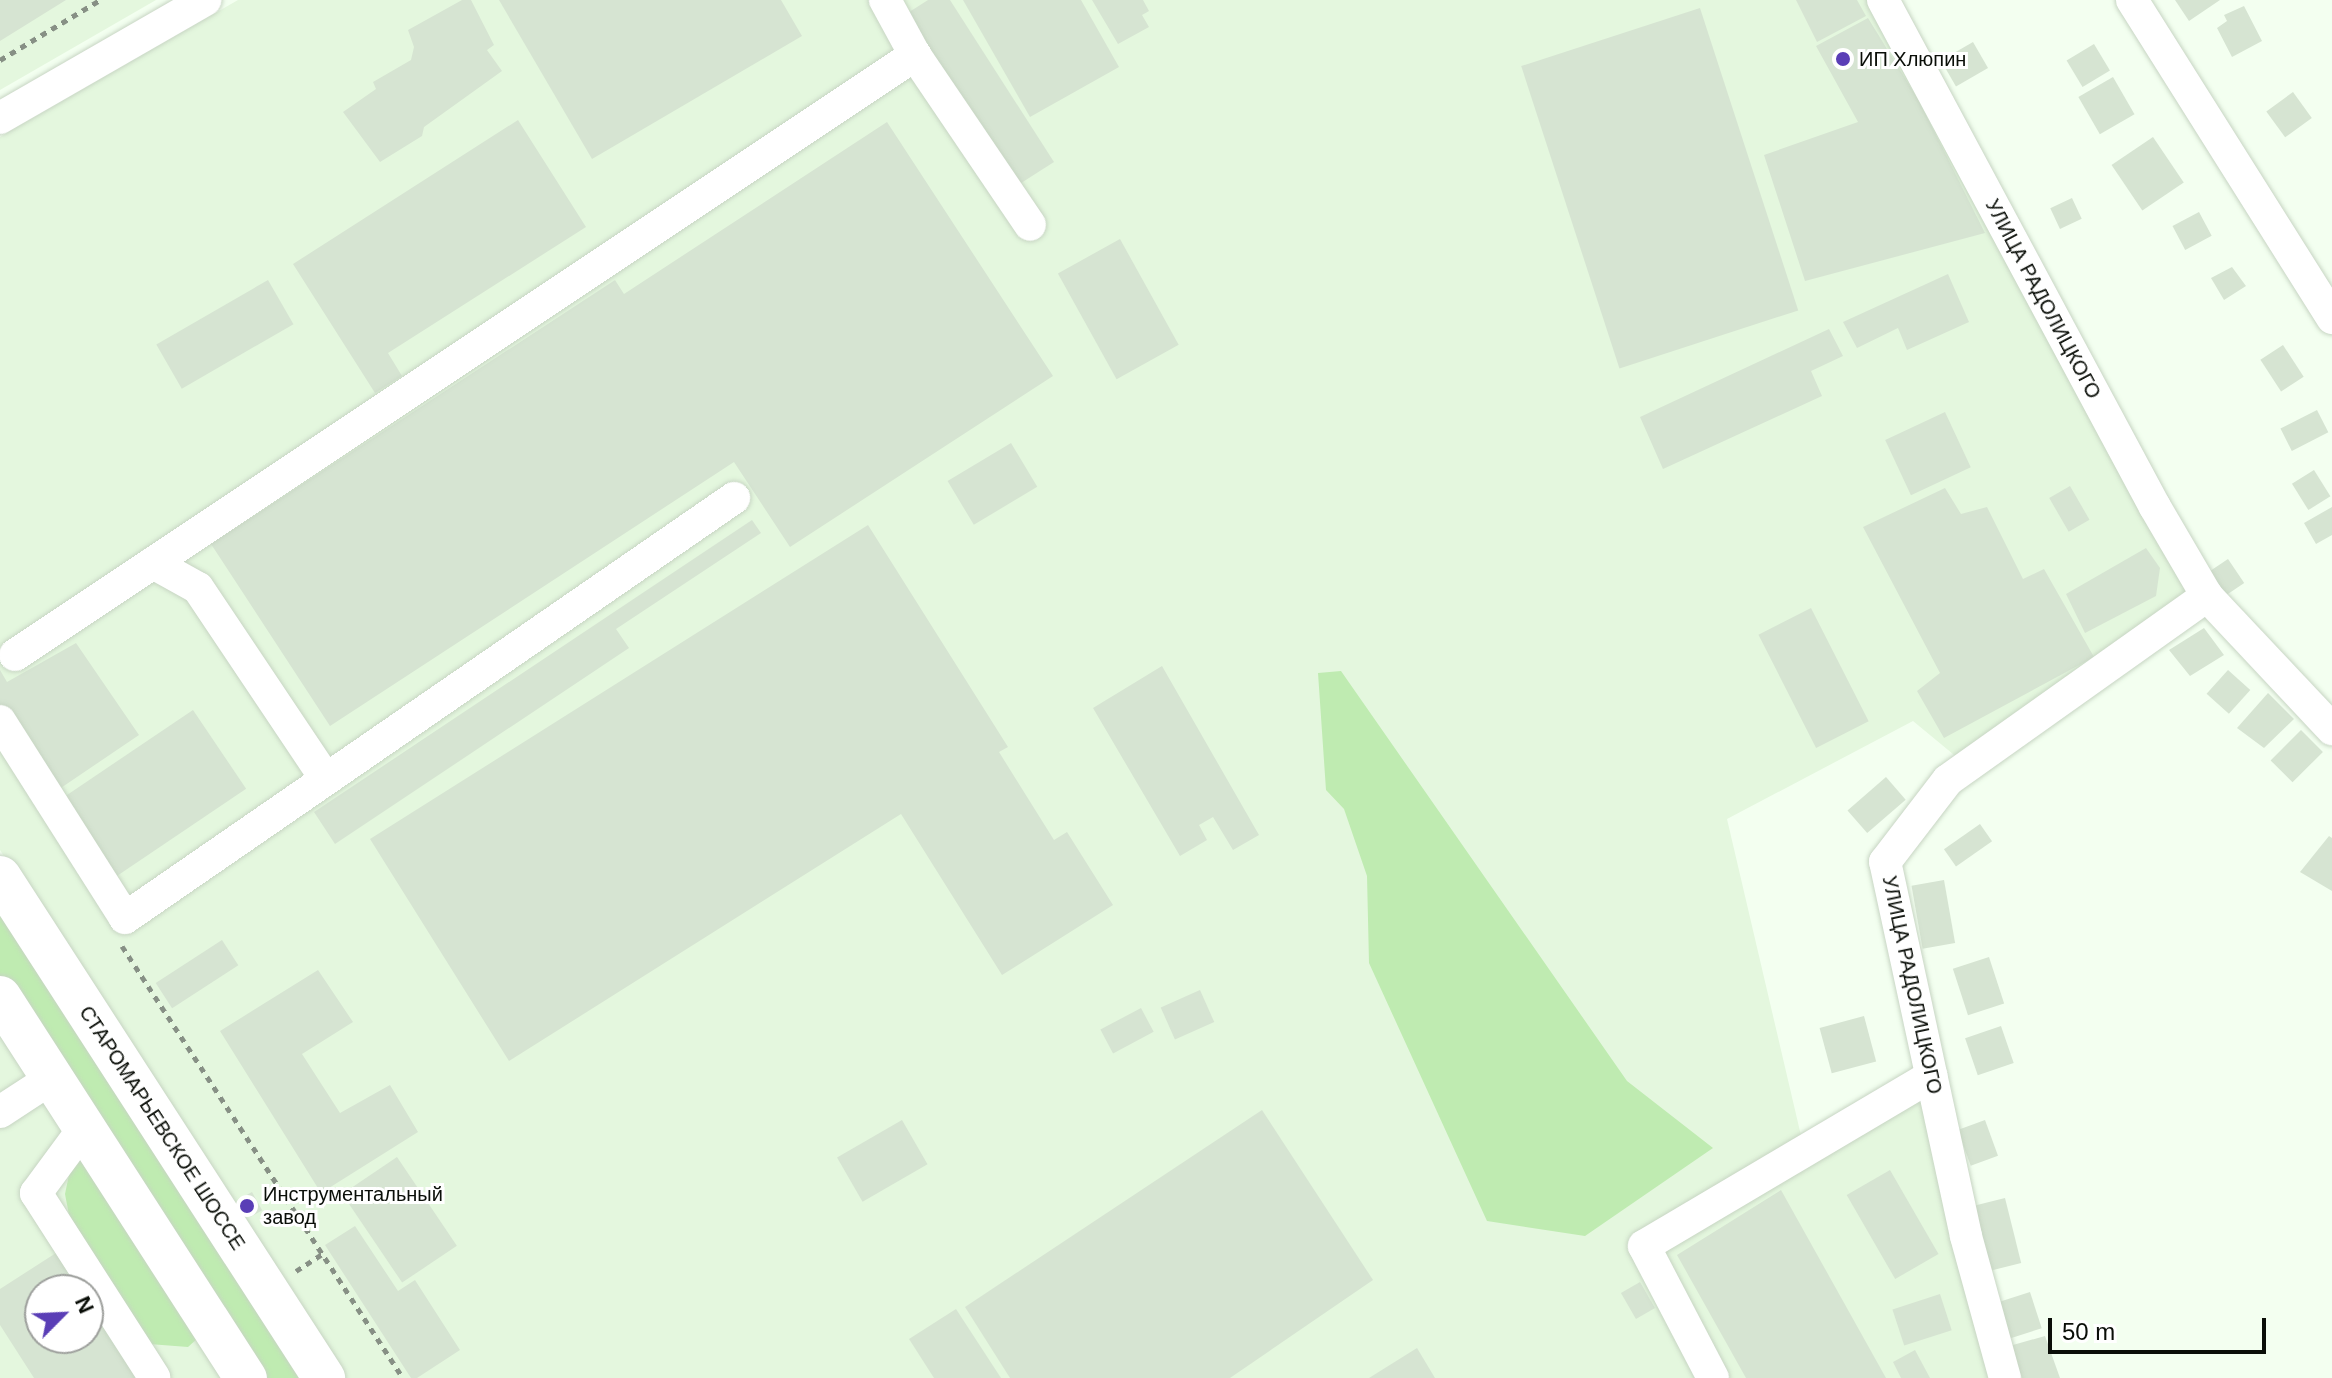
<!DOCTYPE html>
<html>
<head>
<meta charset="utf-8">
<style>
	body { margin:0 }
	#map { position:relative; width:2332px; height:1378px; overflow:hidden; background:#f3fff0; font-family:Helvetica,sans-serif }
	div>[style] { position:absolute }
	.built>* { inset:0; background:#e4f7de }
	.green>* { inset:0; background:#bfebb1; transform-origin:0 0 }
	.building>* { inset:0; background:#d6e4d2; transform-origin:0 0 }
	.path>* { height:5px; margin-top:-2.5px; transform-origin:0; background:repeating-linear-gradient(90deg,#879085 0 6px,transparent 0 12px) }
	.roads { filter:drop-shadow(0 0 2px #c7d5c3) drop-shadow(0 0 2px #c7d5c3) }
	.minor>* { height:32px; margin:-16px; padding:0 16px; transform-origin:16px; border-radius:16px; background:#fff }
	.major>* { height:42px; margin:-21px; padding:0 21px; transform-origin:21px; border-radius:21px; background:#fff }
	.dots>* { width:22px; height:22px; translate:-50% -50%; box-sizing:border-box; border:4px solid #fff; border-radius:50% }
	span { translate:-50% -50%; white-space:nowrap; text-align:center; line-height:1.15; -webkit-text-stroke:6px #fff; paint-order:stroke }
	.poi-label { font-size:20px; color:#0a0e08 }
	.left { translate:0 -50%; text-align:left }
	.street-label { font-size:20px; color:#0a0e08 }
	.north { position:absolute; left:24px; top:1274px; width:80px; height:80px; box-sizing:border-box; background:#fff; border:2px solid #9d9f9c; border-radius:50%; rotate:66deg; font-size:22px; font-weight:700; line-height:32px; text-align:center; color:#0a0e08 }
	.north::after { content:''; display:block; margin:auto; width:28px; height:36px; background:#5a3eb6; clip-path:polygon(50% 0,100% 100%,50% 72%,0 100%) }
	.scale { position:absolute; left:2048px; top:1318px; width:218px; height:36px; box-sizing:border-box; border:4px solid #0a0e08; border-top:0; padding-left:10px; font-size:24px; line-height:28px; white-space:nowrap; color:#0a0e08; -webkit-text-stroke:6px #fff; paint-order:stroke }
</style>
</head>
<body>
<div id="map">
	<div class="built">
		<div style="clip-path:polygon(0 0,156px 0,0 90px)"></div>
		<div style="clip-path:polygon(238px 0,1867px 0,2196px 595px,1959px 759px,1913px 721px,1727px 819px,1806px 1157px,1927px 1085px,1998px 1378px,341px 1378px,0 850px,0 137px)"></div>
		<div style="clip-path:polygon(evenodd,0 1018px,233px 1378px,0 1378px,0 1018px,40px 1290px,88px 1290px,88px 1338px,40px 1338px,40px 1290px)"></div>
	</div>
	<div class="green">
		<div style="clip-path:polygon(1341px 671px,1627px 1081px,1713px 1148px,1585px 1236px,1487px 1221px,1369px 963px,1367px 876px,1344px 809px,1326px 790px,1318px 673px)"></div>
		<div style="left:0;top:913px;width:554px;height:48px;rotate:57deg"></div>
		<div style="clip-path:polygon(82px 1159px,198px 1338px,188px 1347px,149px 1344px,69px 1215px,65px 1194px,70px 1170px)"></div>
	</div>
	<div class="building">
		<div style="clip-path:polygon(0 0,66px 0,0 41px)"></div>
		<div style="clip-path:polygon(462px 0,471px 0,494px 45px,487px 50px,502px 71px,424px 127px,422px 136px,380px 162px,343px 112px,376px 89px,373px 82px,411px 60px,414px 47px,408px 30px)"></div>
		<div style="clip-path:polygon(499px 0,781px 0,802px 36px,592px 159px)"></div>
		<div style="clip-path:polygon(928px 0,950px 0,1054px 162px,1015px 187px,903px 16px)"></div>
		<div style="clip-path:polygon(963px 0,1081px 0,1119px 67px,1030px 117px)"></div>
		<div style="clip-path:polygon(1092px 0,1143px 0,1149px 11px,1142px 15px,1149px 27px,1118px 44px)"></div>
		<div style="clip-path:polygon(1796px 0,1857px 0,1866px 16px,1817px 42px)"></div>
		<div style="clip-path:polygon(2175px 0,2220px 0,2189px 21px)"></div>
		<div style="clip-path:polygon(2244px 6px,2262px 41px,2232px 57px,2217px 28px,2227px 21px,2224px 15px)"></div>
		<div style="left:1700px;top:8px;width:318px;height:188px;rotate:72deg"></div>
		<div style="clip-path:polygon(1868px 18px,1919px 101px,1985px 233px,1805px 281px,1764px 155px,1858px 122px,1816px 46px)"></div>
		<div style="left:1973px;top:42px;width:30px;height:37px;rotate:60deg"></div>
		<div style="left:2094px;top:44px;width:31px;height:32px;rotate:59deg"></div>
		<div style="left:2113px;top:77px;width:43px;height:40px;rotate:60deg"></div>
		<div style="left:2293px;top:92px;width:32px;height:33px;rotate:54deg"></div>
		<div style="clip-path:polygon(518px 120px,586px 227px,388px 353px,402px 376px,375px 393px,293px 264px)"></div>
		<div style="clip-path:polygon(887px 122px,1053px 376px,790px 547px,734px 462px,330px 726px,211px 544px,615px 280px,624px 294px)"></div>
		<div style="left:2153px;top:137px;width:55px;height:50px;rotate:56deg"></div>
		<div style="left:2072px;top:198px;width:23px;height:24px;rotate:65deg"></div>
		<div style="left:2199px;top:212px;width:27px;height:30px;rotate:62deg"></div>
		<div style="left:1120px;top:239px;width:121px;height:71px;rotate:61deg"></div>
		<div style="clip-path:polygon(2232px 267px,2246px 286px,2224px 300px,2211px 278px)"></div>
		<div style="clip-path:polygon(1948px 274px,1969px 322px,1907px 350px,1898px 328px,1857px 348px,1843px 322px)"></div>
		<div style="left:268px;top:280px;width:51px;height:129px;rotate:60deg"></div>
		<div style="clip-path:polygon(1829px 329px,1843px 356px,1811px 371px,1822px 396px,1663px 469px,1640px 417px)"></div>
		<div style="left:2283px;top:345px;width:38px;height:27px;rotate:57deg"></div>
		<div style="left:2317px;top:410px;width:25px;height:41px;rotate:63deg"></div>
		<div style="left:1945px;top:412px;width:61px;height:66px;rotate:65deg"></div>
		<div style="left:1011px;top:443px;width:51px;height:74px;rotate:59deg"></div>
		<div style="left:2314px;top:470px;width:31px;height:26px;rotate:58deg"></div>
		<div style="left:2070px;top:486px;width:39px;height:24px;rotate:60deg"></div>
		<div style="clip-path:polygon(1945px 488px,1961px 514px,1987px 507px,2023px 579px,2044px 569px,2094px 657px,1944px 738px,1917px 691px,1940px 673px,1863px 527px)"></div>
		<div style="clip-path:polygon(2332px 507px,2332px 535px,2316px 544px,2304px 523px)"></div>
		<div style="clip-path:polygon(752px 520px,761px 533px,616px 629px,629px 648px,335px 844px,314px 812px)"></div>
		<div style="clip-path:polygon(868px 525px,1008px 747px,999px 752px,1054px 840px,1067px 832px,1113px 905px,1002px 975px,901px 814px,509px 1061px,370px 839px)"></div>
		<div style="clip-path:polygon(2146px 548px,2160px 568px,2156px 596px,2085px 633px,2066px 594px)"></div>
		<div style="left:2228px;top:559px;width:29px;height:22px;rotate:56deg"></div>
		<div style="left:1811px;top:608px;width:127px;height:59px;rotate:63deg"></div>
		<div style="clip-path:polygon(2204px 628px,2224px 655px,2190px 676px,2169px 650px)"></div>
		<div style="clip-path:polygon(76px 643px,139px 735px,46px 798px,0 729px,0 670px,7px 682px)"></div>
		<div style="clip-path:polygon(1162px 666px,1259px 835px,1233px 850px,1213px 817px,1199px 825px,1207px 840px,1180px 856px,1093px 708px)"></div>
		<div style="left:2228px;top:670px;width:30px;height:32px;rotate:42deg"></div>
		<div style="clip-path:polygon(2268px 693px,2294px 719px,2264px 748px,2237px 728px)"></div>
		<div style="left:193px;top:710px;width:95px;height:176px;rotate:56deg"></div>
		<div style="left:2301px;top:730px;width:31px;height:43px;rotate:45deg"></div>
		<div style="left:1886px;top:777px;width:30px;height:51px;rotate:49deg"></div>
		<div style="left:1980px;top:824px;width:21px;height:44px;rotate:55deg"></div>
		<div style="clip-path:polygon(2329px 836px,2332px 838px,2332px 891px,2300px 872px)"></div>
		<div style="left:1944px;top:880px;width:64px;height:33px;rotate:80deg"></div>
		<div style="left:222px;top:940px;width:30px;height:79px;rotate:57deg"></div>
		<div style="left:1989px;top:957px;width:49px;height:38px;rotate:72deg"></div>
		<div style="clip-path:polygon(318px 970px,353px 1022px,302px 1054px,340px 1113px,390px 1085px,418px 1132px,321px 1193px,220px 1031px)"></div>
		<div style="left:1200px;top:990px;width:35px;height:43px;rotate:66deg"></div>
		<div style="left:1141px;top:1008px;width:27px;height:46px;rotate:62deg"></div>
		<div style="left:1864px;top:1016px;width:47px;height:46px;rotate:75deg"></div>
		<div style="left:2001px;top:1026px;width:39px;height:38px;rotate:71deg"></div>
		<div style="clip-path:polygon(1262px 1110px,1373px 1280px,1230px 1378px,1010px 1378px,965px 1307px)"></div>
		<div style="left:902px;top:1120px;width:51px;height:75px;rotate:60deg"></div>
		<div style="left:1985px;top:1120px;width:38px;height:29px;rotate:70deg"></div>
		<div style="left:397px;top:1157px;width:107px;height:66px;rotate:56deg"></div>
		<div style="left:1890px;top:1170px;width:97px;height:50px;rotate:60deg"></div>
		<div style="clip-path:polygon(1781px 1190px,1886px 1378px,1746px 1378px,1677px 1255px)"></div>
		<div style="left:252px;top:1192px;width:21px;height:14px;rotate:61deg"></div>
		<div style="left:2005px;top:1198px;width:67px;height:33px;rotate:76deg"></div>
		<div style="clip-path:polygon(355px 1226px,398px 1291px,415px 1280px,460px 1350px,417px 1378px,411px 1378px,325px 1245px)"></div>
		<div style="clip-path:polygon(56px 1253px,80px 1290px,40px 1290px,40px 1338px,88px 1338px,88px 1303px,137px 1378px,34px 1378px,0 1325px,0 1289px)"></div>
		<div style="left:1640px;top:1282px;width:30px;height:22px;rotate:60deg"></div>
		<div style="left:2030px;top:1292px;width:38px;height:36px;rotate:72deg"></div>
		<div style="left:1940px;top:1294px;width:38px;height:50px;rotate:72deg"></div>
		<div style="clip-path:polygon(956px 1309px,1001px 1378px,934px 1378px,909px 1339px)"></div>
		<div style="clip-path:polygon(2045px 1336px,2060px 1378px,2017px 1378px,2006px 1347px)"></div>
		<div style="clip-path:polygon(1417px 1348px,1435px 1378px,1369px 1378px)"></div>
		<div style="clip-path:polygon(1915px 1350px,1930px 1378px,1901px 1378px,1893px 1362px)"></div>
	</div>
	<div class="path">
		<div style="left:0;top:60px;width:117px;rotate:-31deg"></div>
		<div style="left:122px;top:946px;width:515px;rotate:56.96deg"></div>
		<div style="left:296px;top:1271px;width:31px;rotate:-33deg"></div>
	</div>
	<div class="roads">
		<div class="minor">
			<div style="left:1883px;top:0;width:575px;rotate:61.79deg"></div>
			<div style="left:2155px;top:507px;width:103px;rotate:59.7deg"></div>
			<div style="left:2207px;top:596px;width:183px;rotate:46.8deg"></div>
			<div style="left:2132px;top:0;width:376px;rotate:57.8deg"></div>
			<div style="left:915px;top:55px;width:205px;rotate:55.9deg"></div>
			<div style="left:0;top:118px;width:237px;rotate:-29.9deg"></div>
			<div style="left:153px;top:563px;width:51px;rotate:29.1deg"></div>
			<div style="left:198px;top:588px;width:230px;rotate:56.2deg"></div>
			<div style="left:15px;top:655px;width:1082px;rotate:-33.69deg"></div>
			<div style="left:915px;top:55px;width:63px;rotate:-118.6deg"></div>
			<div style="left:0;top:721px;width:233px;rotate:57.6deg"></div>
			<div style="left:125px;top:918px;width:740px;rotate:-34.59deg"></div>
			<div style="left:0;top:1112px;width:62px;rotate:-33.2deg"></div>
			<div style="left:84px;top:1128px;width:81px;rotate:126.4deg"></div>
			<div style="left:36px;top:1193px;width:219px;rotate:57.3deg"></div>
			<div style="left:1713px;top:1378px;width:149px;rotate:-117.6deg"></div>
			<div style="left:1644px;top:1246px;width:334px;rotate:-30.6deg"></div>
			<div style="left:2005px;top:1378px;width:147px;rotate:-105.4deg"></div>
			<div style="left:1966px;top:1236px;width:383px;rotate:-102.2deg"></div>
			<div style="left:1885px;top:862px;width:103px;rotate:-52.5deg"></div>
			<div style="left:1948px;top:780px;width:318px;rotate:-35.4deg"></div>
		</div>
		<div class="major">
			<div style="left:0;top:877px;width:597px;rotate:57.11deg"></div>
			<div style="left:0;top:997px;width:454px;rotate:57.2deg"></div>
		</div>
	</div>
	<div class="dots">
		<div style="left:1843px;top:59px;background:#5a3eb6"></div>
		<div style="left:247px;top:1206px;background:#5a3eb6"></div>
	</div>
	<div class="poi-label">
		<span class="left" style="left:1859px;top:59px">ИП Хлюпин</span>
		<span class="left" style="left:263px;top:1206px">Инструментальный<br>завод</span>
	</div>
	<div class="street-label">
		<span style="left:2043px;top:299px;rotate:62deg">УЛИЦА РАДОЛИЦКОГО</span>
		<span style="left:1912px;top:985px;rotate:78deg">УЛИЦА РАДОЛИЦКОГО</span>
		<span style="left:162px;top:1128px;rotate:57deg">СТАРОМАРЬЕВСКОЕ ШОССЕ</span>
	</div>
	<div class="north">N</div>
	<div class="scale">50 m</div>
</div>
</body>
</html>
